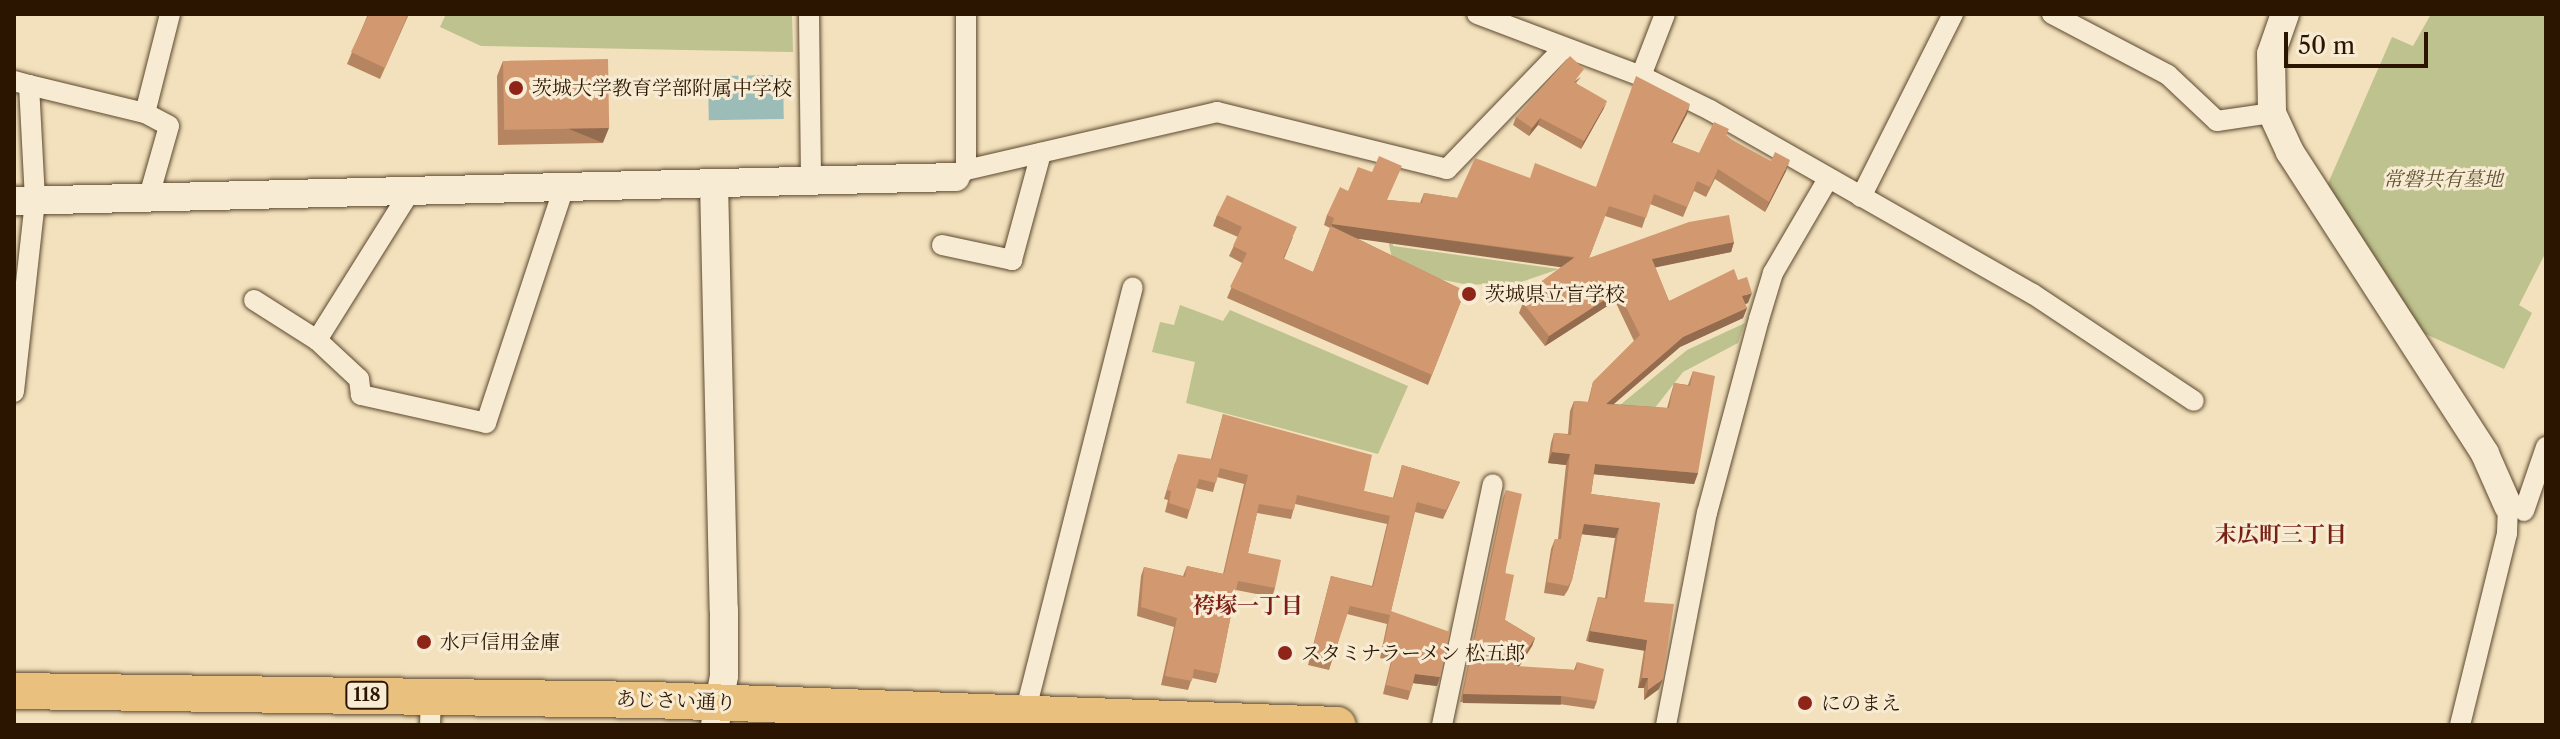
<!DOCTYPE html>
<html>
<head>
<meta charset="utf-8">
<style>
	body { margin:0 }
	#map { position:relative; width:2560px; height:739px; overflow:hidden; background:#f2e1bc; font-family:"Libre Caslon Text","Noto Serif JP",serif }
	div>[style] { position:absolute }
	.green>* { inset:0; background:#bdc28e }
	.water>* { inset:0; background:#9cbcb7; transform-origin:0 0 }
	.roads { filter:drop-shadow(0 0 2px #5e482f) drop-shadow(0 0 2px #5e482f) }
	.street>* { height:20px; margin:-10px; padding:0 10px; transform-origin:10px; border-radius:10px; background:#f7ecd3 }
	.secondary>* { height:28px; margin:-14px; padding:0 14px; transform-origin:14px; border-radius:14px; background:#f7ecd3 }
	.highway>* { height:36px; margin:-18px; padding:0 18px; transform-origin:18px; border-radius:18px; background:#e9c07e }
	.wall>* { inset:0; background:#b58460 }
	.shaded-wall>* { inset:0; background:#936b4e; transform-origin:0 0 }
	.building>* { inset:0; background:#d29970; transform-origin:0 0 }
	.dots>* { width:22px; height:22px; translate:-50% -50%; box-sizing:border-box; border:4px solid #f7ecd3; border-radius:50% }
	span { translate:-50% -50%; white-space:nowrap; text-align:center; line-height:1.15; -webkit-text-stroke:6px #f7ecd3; paint-order:stroke }
	.shield-label span { padding:2px 6px; background:#f7ecd3; border:2px solid; border-radius:6px; -webkit-text-stroke-width:0 }
	.shield-label { font-size:18px; color:#2c1500; font-weight:700 }
	.poi-label { font-size:20px; color:#2c1500 }
	.left { translate:0 -50%; text-align:left }
	.park-label { font-size:20px; color:#5f5232; font-style:italic }
	.street-label { font-size:20px; color:#2c1500 }
	.neighbourhood-label { font-size:22px; color:#7a1f14; font-weight:700 }
	.frame { position:absolute; inset:0; border:16px solid #2c1500; pointer-events:none }
	.scale { position:absolute; left:2284px; top:32px; width:144px; height:36px; box-sizing:border-box; border:4px solid #2c1500; border-top:0; padding-left:10px; font-size:24px; line-height:28px; white-space:nowrap; color:#2c1500; -webkit-text-stroke:6px #f7ecd3; paint-order:stroke }
</style>
</head>
<body>
<div id="map">
	<div class="green">
		<div style="clip-path:polygon(446px 14px,792px 14px,793px 52px,481px 46px,440px 27px)"></div>
		<div style="clip-path:polygon(2431px 14px,2546px 14px,2546px 252px,2519px 305px,2532px 313px,2504px 369px,2414px 329px,2326px 188px,2392px 37px,2413px 46px)"></div>
		<div style="clip-path:polygon(1391px 217px,1393px 246px,1559px 269px,1521px 282px,1469px 285px,1428px 277px,1398px 263px,1391px 254px,1386px 230px)"></div>
		<div style="clip-path:polygon(1180px 305px,1223px 321px,1230px 310px,1408px 386px,1378px 454px,1186px 403px,1195px 362px,1152px 352px,1160px 322px,1174px 325px)"></div>
		<div style="clip-path:polygon(1745px 323px,1738px 343px,1683px 372px,1654px 409px,1614px 410px,1687px 350px)"></div>
	</div>
	<div class="water">
		<div style="left:783px;top:75px;width:44px;height:75px;rotate:89deg"></div>
	</div>
	<div class="roads">
		<div class="street">
			<div style="left:809px;top:14px;width:167px;rotate:89.3deg"></div>
			<div style="left:966px;top:14px;width:156px;rotate:90deg"></div>
			<div style="left:1477px;top:14px;width:175px;rotate:20.7deg"></div>
			<div style="left:1641px;top:76px;width:77px;rotate:26.2deg"></div>
			<div style="left:1710px;top:110px;width:372px;rotate:29.7deg"></div>
			<div style="left:2033px;top:294px;width:193px;rotate:33.6deg"></div>
			<div style="left:2052px;top:14px;width:131px;rotate:27.7deg"></div>
			<div style="left:2168px;top:75px;width:67px;rotate:43.2deg"></div>
			<div style="left:2217px;top:121px;width:56px;rotate:-8.3deg"></div>
			<div style="left:1641px;top:76px;width:66px;rotate:-68.8deg"></div>
			<div style="left:14px;top:81px;width:16px;rotate:15deg"></div>
			<div style="left:29px;top:85px;width:116px;rotate:87deg"></div>
			<div style="left:35px;top:201px;width:192px;rotate:96.3deg"></div>
			<div style="left:29px;top:85px;width:119px;rotate:13.6deg"></div>
			<div style="left:145px;top:113px;width:27px;rotate:28deg"></div>
			<div style="left:169px;top:126px;width:73px;rotate:105.9deg"></div>
			<div style="left:145px;top:113px;width:102px;rotate:-75.8deg"></div>
			<div style="left:956px;top:177px;width:12px;rotate:-35deg"></div>
			<div style="left:966px;top:170px;width:258px;rotate:-13deg"></div>
			<div style="left:1217px;top:112px;width:237px;rotate:13.9deg"></div>
			<div style="left:1447px;top:169px;width:167px;rotate:-46deg"></div>
			<div style="left:1861px;top:197px;width:205px;rotate:-63.3deg"></div>
			<div style="left:942px;top:245px;width:72px;rotate:12.1deg"></div>
			<div style="left:1012px;top:260px;width:111px;rotate:-74.8deg"></div>
			<div style="left:254px;top:300px;width:75px;rotate:32.4deg"></div>
			<div style="left:317px;top:340px;width:57px;rotate:42.9deg"></div>
			<div style="left:359px;top:379px;width:16px;rotate:83deg"></div>
			<div style="left:361px;top:395px;width:128px;rotate:12.6deg"></div>
			<div style="left:486px;top:423px;width:249px;rotate:-71.7deg"></div>
			<div style="left:317px;top:340px;width:177px;rotate:-57.9deg"></div>
			<div style="left:2524px;top:511px;width:68px;rotate:-71deg"></div>
			<div style="left:1025px;top:713px;width:439px;rotate:-75.8deg"></div>
			<div style="left:430px;top:725px;width:30px;rotate:-88deg"></div>
			<div style="left:1442px;top:725px;width:246px;rotate:-78.1deg"></div>
			<div style="left:1666px;top:725px;width:216px;rotate:-79.1deg"></div>
			<div style="left:1707px;top:513px;width:201px;rotate:-75deg"></div>
			<div style="left:1759px;top:319px;width:48px;rotate:-73.1deg"></div>
			<div style="left:1773px;top:273px;width:109px;rotate:-59.7deg"></div>
			<div style="left:2460px;top:725px;width:198px;rotate:-76.2deg"></div>
			<div style="left:2507px;top:533px;width:27px;rotate:-88deg"></div>
		</div>
		<div class="secondary">
			<div style="left:2285px;top:14px;width:42px;rotate:109.3deg"></div>
			<div style="left:2271px;top:54px;width:59px;rotate:89deg"></div>
			<div style="left:2272px;top:113px;width:43px;rotate:65.2deg"></div>
			<div style="left:2290px;top:152px;width:359px;rotate:57.1deg"></div>
			<div style="left:2485px;top:454px;width:57px;rotate:66.1deg"></div>
			<div style="left:714px;top:183px;width:427px;rotate:88.7deg"></div>
			<div style="left:724px;top:610px;width:66px;rotate:90deg"></div>
			<div style="left:724px;top:676px;width:50px;rotate:100.4deg"></div>
			<div style="left:14px;top:201px;width:942px;rotate:-1.46deg"></div>
		</div>
		<div class="highway">
			<div style="left:14px;top:691px;width:638px;rotate:0.81deg"></div>
			<div style="left:652px;top:700px;width:686px;rotate:2.09deg"></div>
		</div>
	</div>
	<div class="wall">
		<div style="clip-path:polygon(368px 14px,409px 14px,380px 79px,347px 64px)"></div>
		<div style="clip-path:polygon(503px 61px,603px 143px,498px 145px,497px 76px)"></div>
		<div style="clip-path:polygon(1581px 77px,1576px 83px,1604px 108px,1581px 149px,1538px 125px,1529px 136px,1513px 125px,1516px 117px)"></div>
		<div style="clip-path:polygon(1687px 114px,1672px 143px,1699px 153px,1726px 136px,1732px 140px,1786px 171px,1765px 212px,1715px 179px,1706px 197px,1694px 191px,1683px 217px,1650px 204px,1642px 228px,1605px 216px,1589px 258px,1734px 242px,1731px 252px,1655px 267px,1669px 301px,1738px 280px,1748px 303px,1745px 304px,1747px 308px,1743px 318px,1680px 347px,1614px 404px,1667px 408px,1674px 383px,1688px 385px,1693px 371px,1698px 473px,1694px 484px,1594px 474px,1591px 494px,1660px 503px,1644px 602px,1659px 689px,1644px 700px,1644px 688px,1638px 688px,1644px 650px,1586px 641px,1598px 597px,1605px 598px,1615px 538px,1582px 534px,1572px 580px,1568px 590px,1564px 596px,1544px 593px,1551px 549px,1555px 539px,1558px 539px,1566px 465px,1548px 463px,1551px 443px,1554px 433px,1568px 434px,1570px 411px,1574px 401px,1588px 402px,1593px 382px,1634px 341px,1615px 301px,1545px 346px,1519px 313px,1527px 292px,1563px 266px,1356px 238px,1465px 291px,1428px 385px,1227px 298px,1242px 263px,1229px 256px,1238px 237px,1213px 226px,1217px 215px,1293px 237px,1284px 259px,1313px 272px,1330px 228px,1324px 225px,1327px 215px,1348px 191px,1388px 200px,1420px 203px,1424px 193px,1457px 198px,1530px 178px,1596px 187px)"></div>
		<div style="clip-path:polygon(1223px 414px,1364px 491px,1393px 498px,1402px 465px,1460px 482px,1443px 519px,1415px 512px,1391px 611px,1440px 677px,1437px 686px,1413px 683px,1408px 700px,1383px 694px,1391px 661px,1380px 658px,1387px 624px,1347px 614px,1329px 670px,1308px 665px,1331px 576px,1372px 586px,1387px 524px,1295px 504px,1291px 519px,1257px 513px,1248px 553px,1275px 588px,1272px 597px,1236px 590px,1219px 674px,1216px 683px,1192px 678px,1188px 690px,1161px 685px,1174px 627px,1137px 616px,1141px 576px,1144px 567px,1183px 576px,1187px 566px,1223px 574px,1244px 484px,1217px 477px,1213px 492px,1196px 488px,1187px 519px,1165px 512px,1168px 500px,1164px 499px,1175px 463px,1211px 459px)"></div>
		<div style="clip-path:polygon(1506px 490px,1505px 620px,1535px 638px,1532px 646px,1519px 667px,1574px 670px,1577px 662px,1597px 701px,1594px 709px,1559px 704px,1460px 702px,1503px 498px)"></div>
	</div>
	<div class="shaded-wall">
		<div style="clip-path:polygon(1607px 101px,1604px 108px,1581px 149px,1584px 141px)"></div>
		<div style="clip-path:polygon(1690px 104px,1687px 114px,1667px 152px,1671px 142px)"></div>
		<div style="clip-path:polygon(1540px 118px,1538px 125px,1529px 136px,1532px 128px)"></div>
		<div style="left:609px;top:128px;width:16px;height:105px;rotate:112deg"></div>
		<div style="clip-path:polygon(1790px 160px,1786px 171px,1765px 212px,1769px 202px)"></div>
		<div style="left:1332px;top:224px;width:245px;height:11px;rotate:8deg"></div>
		<div style="clip-path:polygon(1734px 242px,1731px 252px,1648px 269px,1652px 259px)"></div>
		<div style="clip-path:polygon(1618px 291px,1615px 301px,1545px 346px,1549px 336px)"></div>
		<div style="clip-path:polygon(1752px 293px,1748px 303px,1739px 306px,1742px 296px)"></div>
		<div style="clip-path:polygon(1747px 308px,1743px 318px,1680px 347px,1602px 414px,1606px 404px,1683px 337px)"></div>
		<div style="clip-path:polygon(1552px 452px,1570px 454px,1566px 465px,1548px 463px)"></div>
		<div style="clip-path:polygon(1595px 464px,1698px 473px,1694px 484px,1591px 474px)"></div>
		<div style="clip-path:polygon(1584px 524px,1619px 528px,1615px 538px,1580px 534px)"></div>
		<div style="left:1590px;top:631px;width:58px;height:11px;rotate:9deg"></div>
		<div style="clip-path:polygon(1535px 638px,1532px 646px,1514px 674px,1517px 666px)"></div>
		<div style="clip-path:polygon(1415px 674px,1440px 677px,1437px 686px,1412px 683px)"></div>
		<div style="clip-path:polygon(1642px 678px,1648px 678px,1644px 688px,1638px 688px)"></div>
		<div style="clip-path:polygon(1663px 679px,1659px 689px,1644px 700px,1648px 690px)"></div>
		<div style="left:1463px;top:694px;width:98px;height:9px;rotate:1deg"></div>
	</div>
	<div class="building">
		<div style="clip-path:polygon(369px 14px,408px 14px,385px 68px,351px 52px)"></div>
		<div style="clip-path:polygon(1570px 56px,1584px 69px,1574px 82px,1607px 101px,1584px 141px,1540px 118px,1532px 128px,1516px 117px)"></div>
		<div style="left:608px;top:59px;width:69px;height:105px;rotate:89deg"></div>
		<div style="clip-path:polygon(1636px 76px,1690px 104px,1671px 142px,1699px 153px,1714px 122px,1729px 129px,1726px 135px,1732px 140px,1771px 161px,1775px 152px,1790px 160px,1769px 202px,1718px 169px,1710px 187px,1697px 181px,1687px 207px,1654px 194px,1646px 218px,1609px 206px,1589px 258px,1689px 222px,1729px 215px,1734px 242px,1652px 259px,1669px 301px,1734px 269px,1738px 280px,1747px 277px,1752px 293px,1742px 296px,1747px 308px,1683px 337px,1606px 404px,1669px 408px,1674px 383px,1690px 386px,1693px 371px,1715px 376px,1698px 473px,1595px 464px,1591px 494px,1660px 503px,1644px 602px,1674px 604px,1663px 679px,1648px 690px,1648px 678px,1642px 678px,1647px 640px,1590px 631px,1598px 597px,1607px 599px,1619px 528px,1584px 524px,1572px 580px,1568px 586px,1547px 582px,1555px 539px,1561px 539px,1570px 454px,1552px 452px,1554px 433px,1571px 435px,1574px 401px,1589px 402px,1593px 382px,1640px 335px,1618px 291px,1549px 336px,1523px 303px,1530px 298px,1527px 292px,1575px 257px,1332px 224px,1334px 218px,1327px 215px,1340px 187px,1348px 191px,1358px 167px,1372px 172px,1379px 156px,1402px 166px,1387px 200px,1422px 203px,1424px 193px,1457px 198px,1475px 158px,1530px 178px,1535px 163px,1596px 187px)"></div>
		<div style="clip-path:polygon(1227px 195px,1297px 227px,1283px 258px,1313px 272px,1331px 226px,1465px 291px,1432px 375px,1230px 287px,1247px 253px,1233px 246px,1242px 227px,1217px 215px)"></div>
		<div style="clip-path:polygon(1223px 414px,1372px 455px,1364px 491px,1394px 498px,1402px 465px,1460px 482px,1446px 510px,1417px 502px,1391px 611px,1450px 632px,1440px 677px,1415px 674px,1411px 691px,1386px 685px,1394px 652px,1383px 649px,1390px 615px,1350px 606px,1332px 661px,1311px 656px,1331px 576px,1373px 587px,1390px 516px,1297px 495px,1294px 510px,1259px 504px,1248px 553px,1281px 560px,1275px 588px,1238px 581px,1219px 674px,1194px 669px,1192px 681px,1165px 676px,1177px 618px,1141px 607px,1144px 567px,1185px 577px,1187px 566px,1224px 574px,1248px 475px,1220px 468px,1216px 483px,1199px 479px,1190px 510px,1169px 503px,1171px 491px,1167px 490px,1178px 454px,1212px 459px)"></div>
		<div style="clip-path:polygon(1506px 490px,1522px 494px,1505px 573px,1514px 575px,1505px 620px,1535px 638px,1517px 666px,1576px 670px,1577px 662px,1604px 669px,1597px 701px,1561px 696px,1463px 694px)"></div>
	</div>
	<div class="dots">
		<div style="left:516px;top:88px;background:#8f2418"></div>
		<div style="left:1469px;top:294px;background:#8f2418"></div>
		<div style="left:424px;top:642px;background:#8f2418"></div>
		<div style="left:1285px;top:653px;background:#8f2418"></div>
		<div style="left:1805px;top:703px;background:#8f2418"></div>
	</div>
	<div class="shield-label">
		<span style="left:367px;top:695px">118</span>
	</div>
	<div class="poi-label">
		<span class="left" style="left:532px;top:88px">茨城大学教育学部附属中学校</span>
		<span class="left" style="left:1485px;top:294px">茨城県立盲学校</span>
		<span class="left" style="left:440px;top:642px">水戸信用金庫</span>
		<span class="left" style="left:1301px;top:653px">スタミナラーメン 松五郎</span>
		<span class="left" style="left:1821px;top:703px">にのまえ</span>
	</div>
	<div class="park-label">
		<span style="left:2443px;top:179px">常磐共有墓地</span>
	</div>
	<div class="street-label">
		<span style="left:676px;top:701px;rotate:2deg">あじさい通り</span>
	</div>
	<div class="neighbourhood-label">
		<span style="left:2281px;top:535px">末広町三丁目</span>
		<span style="left:1248px;top:606px">袴塚一丁目</span>
	</div>
	<div class="frame"></div>
	<div class="scale">50 m</div>
</div>
</body>
</html>
